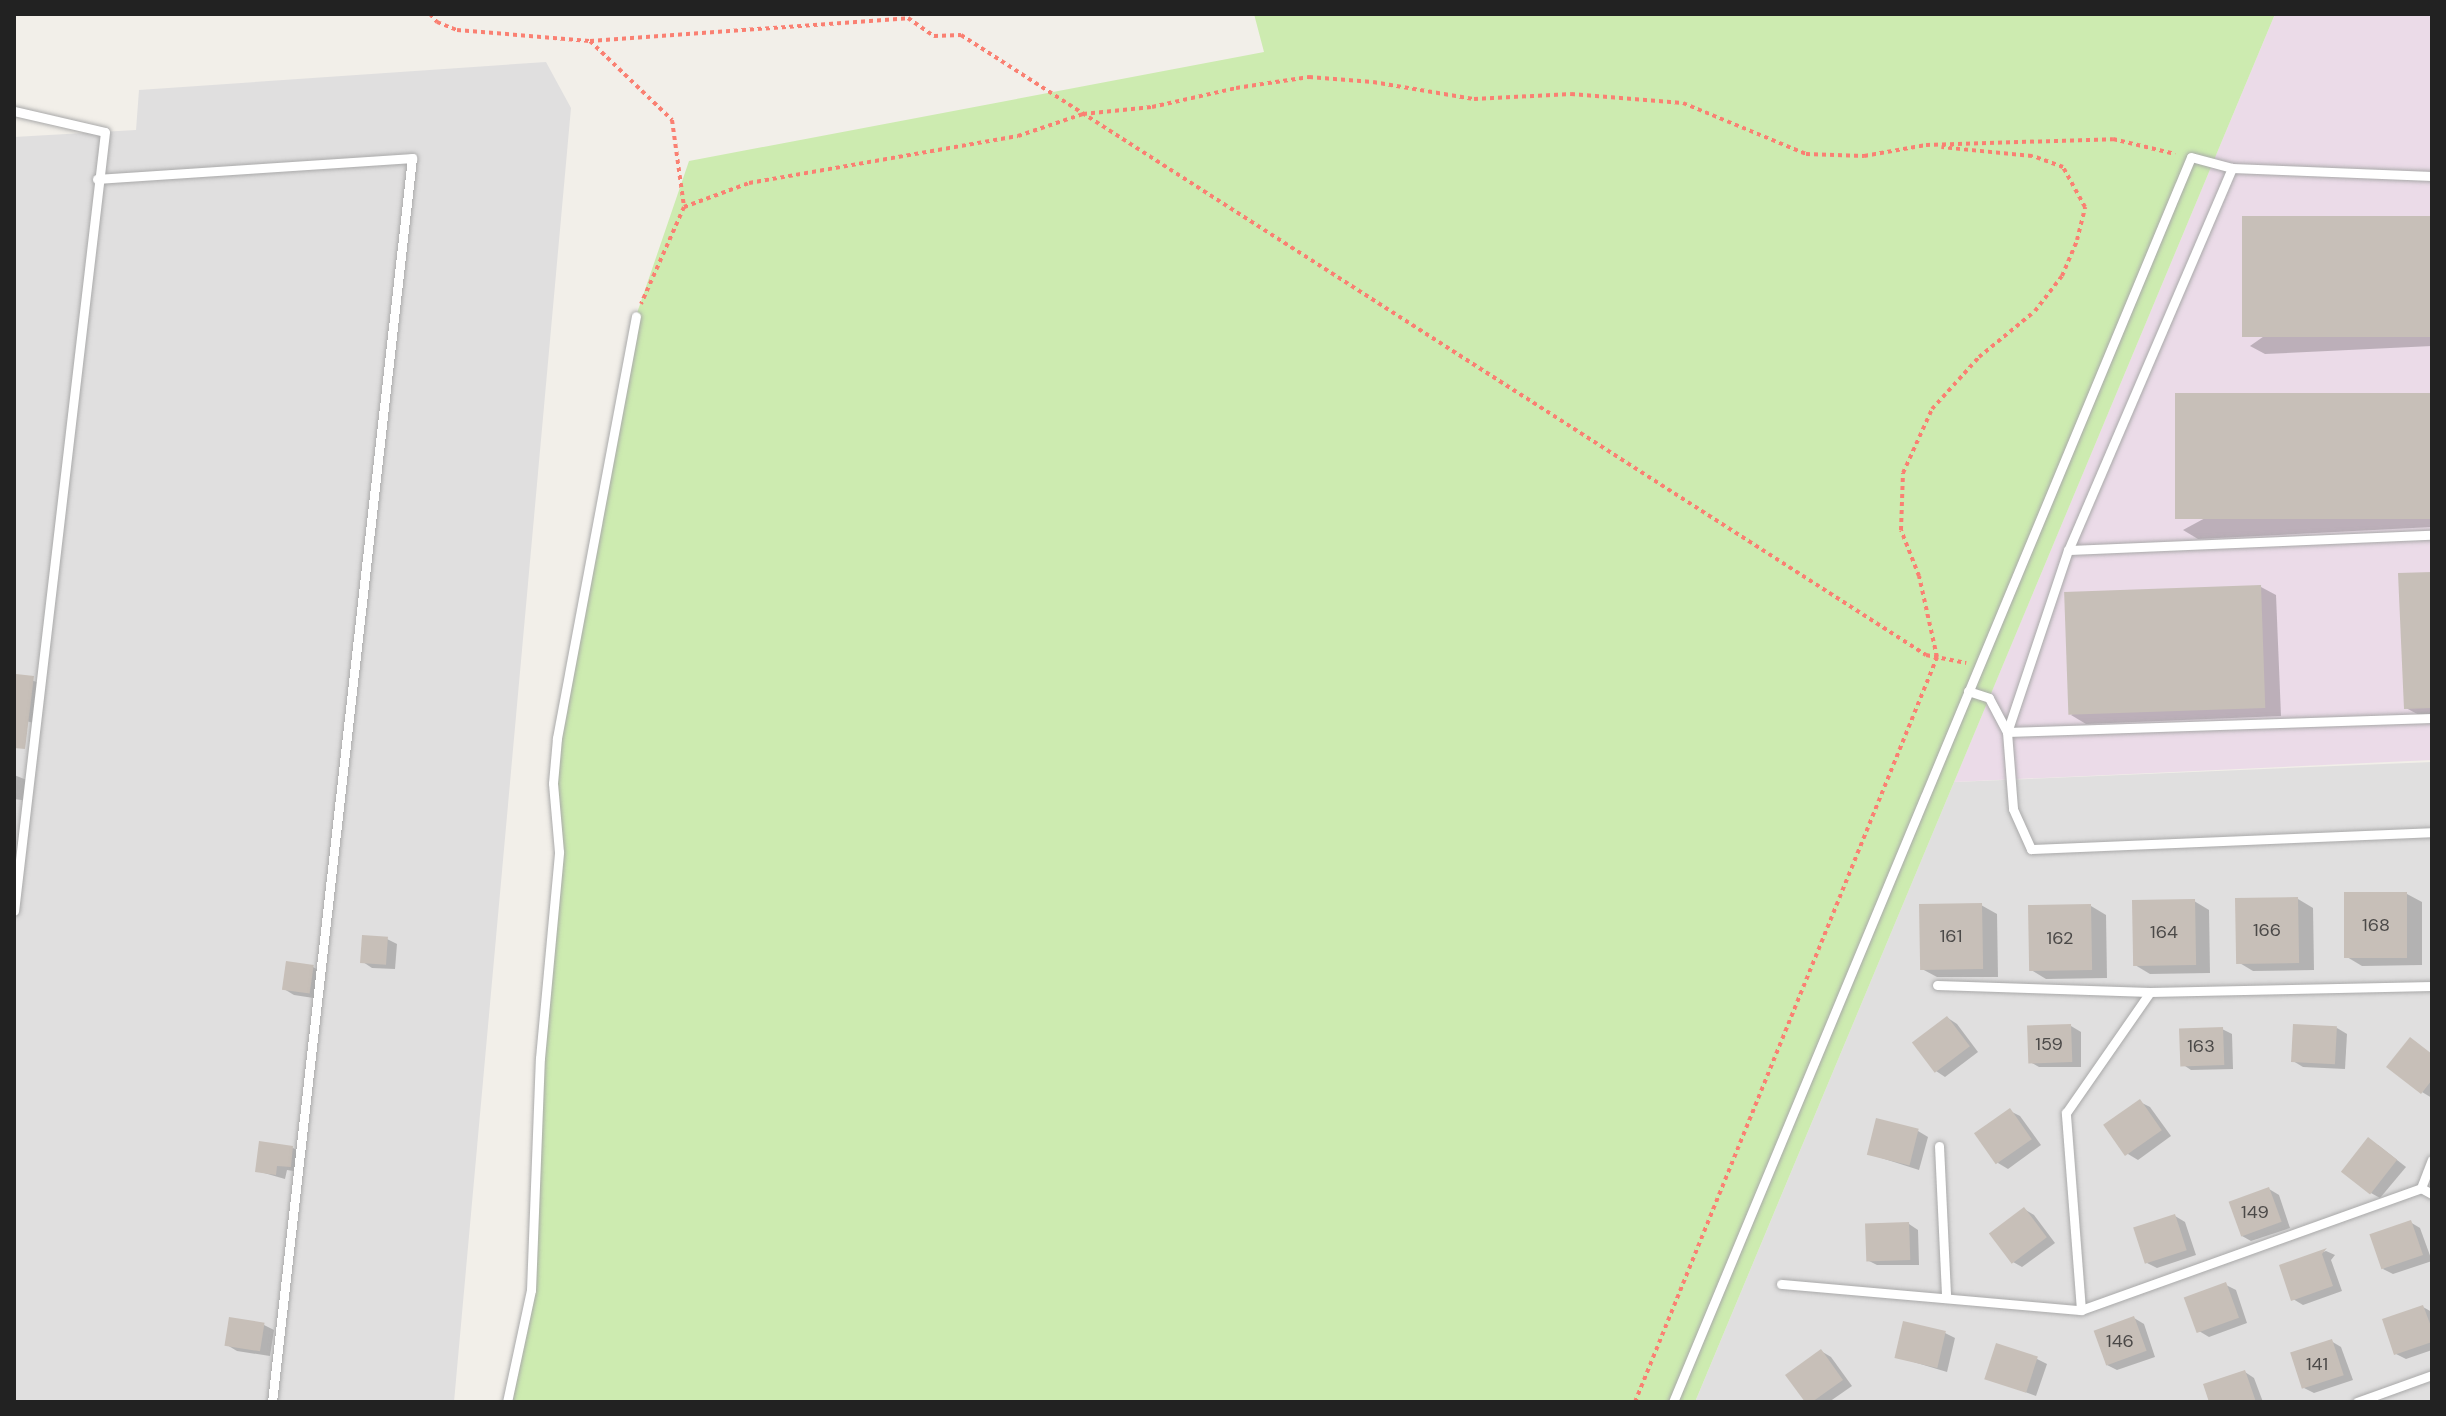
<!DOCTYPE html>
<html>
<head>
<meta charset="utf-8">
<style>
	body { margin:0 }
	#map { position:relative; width:2446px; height:1416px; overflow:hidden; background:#f2efe9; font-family:"DM Sans",sans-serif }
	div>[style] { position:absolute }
	.residential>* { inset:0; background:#e0dfdf }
	.industrial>* { inset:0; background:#ebdbe8 }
	.grass>* { inset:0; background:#cdebb0 }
	.shadow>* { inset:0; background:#0003 }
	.building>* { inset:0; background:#c7bfb8; transform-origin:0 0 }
	.path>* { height:4px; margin-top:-2px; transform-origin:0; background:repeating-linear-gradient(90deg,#fa8072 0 4px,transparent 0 8px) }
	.roads { filter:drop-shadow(0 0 2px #a9a9a9) drop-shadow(0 0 2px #a9a9a9) }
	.service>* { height:9px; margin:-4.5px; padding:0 4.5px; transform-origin:4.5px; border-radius:4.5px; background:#fff }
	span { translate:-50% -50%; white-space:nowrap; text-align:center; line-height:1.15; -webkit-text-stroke:6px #fff; paint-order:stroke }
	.number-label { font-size:18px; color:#4b4948 }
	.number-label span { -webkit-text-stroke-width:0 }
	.frame { position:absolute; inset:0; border:16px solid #222; pointer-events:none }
</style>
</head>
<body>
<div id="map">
	<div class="residential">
		<div style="clip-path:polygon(546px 62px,571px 108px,454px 1402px,14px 1402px,14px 137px,136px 130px,139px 90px)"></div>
		<div style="clip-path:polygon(2432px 762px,2432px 1402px,1695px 1402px,1954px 782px)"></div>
	</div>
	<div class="industrial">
		<div style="clip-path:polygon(2275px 14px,2432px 14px,2432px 760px,1954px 782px)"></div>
	</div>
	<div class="grass">
		<div style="clip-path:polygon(1254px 14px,2275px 14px,1695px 1402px,508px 1402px,531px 1290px,540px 1058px,559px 852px,553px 783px,636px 316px,689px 161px,1264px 52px)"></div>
	</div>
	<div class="shadow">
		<div style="clip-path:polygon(2432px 218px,2432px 346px,2265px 354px,2250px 346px)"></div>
		<div style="clip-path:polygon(2432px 395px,2432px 527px,2198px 539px,2183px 530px)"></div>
		<div style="clip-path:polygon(2432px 574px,2432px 716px,2421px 716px,2406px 708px)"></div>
		<div style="clip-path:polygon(2261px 587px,2276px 595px,2281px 716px,2086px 724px,2071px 715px)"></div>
		<div style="clip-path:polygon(18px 676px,43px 684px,38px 724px,14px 718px)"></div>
		<div style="clip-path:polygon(14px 775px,32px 782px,29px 801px,14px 799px)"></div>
		<div style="clip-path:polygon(2407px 894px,2422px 902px,2422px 965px,2362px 966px,2347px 957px)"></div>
		<div style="clip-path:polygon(2298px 899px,2313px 908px,2314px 970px,2253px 971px,2238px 962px)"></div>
		<div style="clip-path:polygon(2194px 901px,2209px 910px,2210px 973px,2150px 974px,2135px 965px)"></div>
		<div style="clip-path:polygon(1981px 905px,1997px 914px,1998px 977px,1937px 977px,1922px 969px)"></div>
		<div style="clip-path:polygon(2091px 906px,2106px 915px,2107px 978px,2046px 979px,2031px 970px)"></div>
		<div style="clip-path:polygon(387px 939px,397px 944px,395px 969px,372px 968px,363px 962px)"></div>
		<div style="clip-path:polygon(313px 967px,323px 973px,320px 999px,294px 995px,284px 989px)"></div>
		<div style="clip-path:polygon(1948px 1018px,1957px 1024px,1978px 1052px,1945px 1077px,1936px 1071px)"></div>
		<div style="clip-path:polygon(2071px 1026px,2081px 1032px,2081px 1067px,2039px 1067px,2030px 1062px)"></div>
		<div style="clip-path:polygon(2337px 1028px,2347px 1034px,2345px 1069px,2303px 1067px,2293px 1061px)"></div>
		<div style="clip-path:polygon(2222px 1029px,2232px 1034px,2233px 1069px,2191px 1070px,2182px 1064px)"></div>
		<div style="clip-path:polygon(2432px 1055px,2432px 1098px,2422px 1092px)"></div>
		<div style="clip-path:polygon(2140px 1102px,2150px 1107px,2171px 1136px,2138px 1160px,2128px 1154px)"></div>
		<div style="clip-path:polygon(2010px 1111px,2020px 1116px,2041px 1145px,2008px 1169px,1998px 1163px)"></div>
		<div style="clip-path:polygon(1918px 1131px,1928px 1137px,1919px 1170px,1869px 1154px)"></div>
		<div style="clip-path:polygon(2378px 1145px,2406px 1167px,2380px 1198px,2371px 1193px)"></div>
		<div style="clip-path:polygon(293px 1148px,302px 1153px,300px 1172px,287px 1170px,285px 1179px,257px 1171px)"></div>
		<div style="clip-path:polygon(2269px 1189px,2279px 1195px,2290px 1228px,2251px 1241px,2242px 1236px)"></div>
		<div style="clip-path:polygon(2024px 1209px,2034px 1215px,2055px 1243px,2022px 1267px,2013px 1262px)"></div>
		<div style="clip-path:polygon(2175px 1216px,2185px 1222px,2196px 1255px,2157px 1268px,2147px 1263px)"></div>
		<div style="clip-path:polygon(2410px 1222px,2420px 1228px,2432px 1261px,2393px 1274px,2383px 1269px)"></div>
		<div style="clip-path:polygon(1909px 1224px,1918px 1230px,1919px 1265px,1877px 1265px,1867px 1260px)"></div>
		<div style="clip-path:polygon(2326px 1251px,2335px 1255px,2331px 1260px,2342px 1291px,2303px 1305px,2293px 1299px,2282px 1266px)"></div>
		<div style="clip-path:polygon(2226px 1285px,2236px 1290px,2247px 1323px,2209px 1337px,2199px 1331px)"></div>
		<div style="clip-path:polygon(2423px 1307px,2432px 1312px,2432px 1350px,2406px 1359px,2396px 1354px)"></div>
		<div style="clip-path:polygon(2134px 1318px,2144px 1324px,2155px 1357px,2117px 1370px,2107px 1365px)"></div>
		<div style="clip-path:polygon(264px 1325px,274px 1330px,270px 1356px,237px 1351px,227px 1345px)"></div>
		<div style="clip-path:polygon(1945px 1333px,1955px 1338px,1947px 1372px,1897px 1357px)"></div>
		<div style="clip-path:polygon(2331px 1341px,2341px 1347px,2353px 1380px,2314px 1393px,2304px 1388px)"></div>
		<div style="clip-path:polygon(1821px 1351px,1831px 1357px,1852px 1386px,1829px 1402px,1807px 1402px)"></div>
		<div style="clip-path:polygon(2037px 1359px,2047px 1364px,2036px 1396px,1987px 1378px)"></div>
		<div style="clip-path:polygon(2245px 1372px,2254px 1378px,2263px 1402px,2211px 1402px)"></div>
	</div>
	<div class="building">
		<div style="left:2432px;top:216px;width:121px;height:190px;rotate:90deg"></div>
		<div style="left:2432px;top:393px;width:126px;height:257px;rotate:90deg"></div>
		<div style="clip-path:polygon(2432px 572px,2432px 708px,2404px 709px,2398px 573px)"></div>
		<div style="left:2261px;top:585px;width:123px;height:197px;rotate:88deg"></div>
		<div style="clip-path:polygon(16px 674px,34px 676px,25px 749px,14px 748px)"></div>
		<div style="left:2344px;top:892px;width:63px;height:66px"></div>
		<div style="left:2298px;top:897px;width:66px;height:63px;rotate:89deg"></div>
		<div style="left:2195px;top:899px;width:66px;height:63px;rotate:89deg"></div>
		<div style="left:1982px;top:903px;width:66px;height:63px;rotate:89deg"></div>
		<div style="left:2091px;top:904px;width:66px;height:63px;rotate:89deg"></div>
		<div style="left:362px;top:935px;width:26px;height:28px;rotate:4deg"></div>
		<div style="left:286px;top:961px;width:28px;height:29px;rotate:8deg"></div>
		<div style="left:1947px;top:1016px;width:38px;height:44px;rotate:53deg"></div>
		<div style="left:2071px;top:1024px;width:38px;height:44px;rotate:88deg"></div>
		<div style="left:2293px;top:1024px;width:44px;height:38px;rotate:3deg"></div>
		<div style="left:2223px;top:1027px;width:38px;height:44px;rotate:88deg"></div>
		<div style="clip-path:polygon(2410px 1037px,2432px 1054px,2432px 1080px,2421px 1094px,2386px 1067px)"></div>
		<div style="left:2140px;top:1099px;width:38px;height:45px;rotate:55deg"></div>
		<div style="left:2010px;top:1108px;width:38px;height:44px;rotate:55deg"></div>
		<div style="left:1876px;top:1118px;width:44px;height:38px;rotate:14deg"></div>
		<div style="left:2368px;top:1137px;width:37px;height:44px;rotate:38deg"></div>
		<div style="clip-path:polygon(259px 1141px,293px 1146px,291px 1167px,277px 1166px,276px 1175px,255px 1172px)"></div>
		<div style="left:2269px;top:1187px;width:37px;height:43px;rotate:70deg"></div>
		<div style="left:2024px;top:1207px;width:38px;height:44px;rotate:53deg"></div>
		<div style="left:2175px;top:1214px;width:38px;height:44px;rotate:72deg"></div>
		<div style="left:2411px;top:1220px;width:37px;height:44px;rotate:71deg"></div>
		<div style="left:1909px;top:1222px;width:38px;height:44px;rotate:88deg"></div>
		<div style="clip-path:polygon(2327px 1248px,2322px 1254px,2333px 1286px,2291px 1301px,2279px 1265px)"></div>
		<div style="left:2226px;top:1282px;width:38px;height:45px;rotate:70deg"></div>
		<div style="clip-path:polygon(2423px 1305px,2432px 1329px,2432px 1342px,2394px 1355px,2382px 1319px)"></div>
		<div style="left:2134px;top:1316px;width:37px;height:43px;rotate:70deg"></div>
		<div style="left:229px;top:1317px;width:36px;height:29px;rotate:9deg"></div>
		<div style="left:1903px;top:1321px;width:44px;height:38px;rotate:13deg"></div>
		<div style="left:2332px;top:1339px;width:38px;height:44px;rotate:72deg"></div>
		<div style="left:1996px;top:1343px;width:44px;height:38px;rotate:18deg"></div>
		<div style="clip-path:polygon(1821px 1349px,1843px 1380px,1812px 1402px,1805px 1402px,1785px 1375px)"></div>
		<div style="clip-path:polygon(2245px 1370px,2256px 1402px,2209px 1402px,2203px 1384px)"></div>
	</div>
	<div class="path">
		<div style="left:430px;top:14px;width:11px;rotate:49deg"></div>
		<div style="left:437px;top:22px;width:22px;rotate:22deg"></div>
		<div style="left:457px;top:30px;width:133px;rotate:4.7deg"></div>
		<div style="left:590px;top:41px;width:114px;rotate:43.9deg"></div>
		<div style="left:672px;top:120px;width:88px;rotate:82.1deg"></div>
		<div style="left:684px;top:207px;width:106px;rotate:113.9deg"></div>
		<div style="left:590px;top:41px;width:319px;rotate:-4.1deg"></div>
		<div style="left:908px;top:18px;width:32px;rotate:35deg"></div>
		<div style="left:934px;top:36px;width:27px;rotate:-2deg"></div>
		<div style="left:961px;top:35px;width:1147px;rotate:32.72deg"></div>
		<div style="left:1926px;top:655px;width:41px;rotate:11.3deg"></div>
		<div style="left:684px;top:207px;width:69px;rotate:-20.3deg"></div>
		<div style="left:749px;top:183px;width:273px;rotate:-9.9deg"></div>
		<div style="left:1018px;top:136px;width:69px;rotate:-18.7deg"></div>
		<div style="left:1083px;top:114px;width:69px;rotate:-5.8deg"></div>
		<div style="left:1152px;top:107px;width:86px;rotate:-12.7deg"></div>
		<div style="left:1236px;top:88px;width:74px;rotate:-8.6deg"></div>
		<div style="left:1309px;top:77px;width:64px;rotate:4.5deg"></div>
		<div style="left:1373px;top:82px;width:102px;rotate:9.6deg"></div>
		<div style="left:1474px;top:99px;width:97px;rotate:-3deg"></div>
		<div style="left:1571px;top:94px;width:112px;rotate:4.6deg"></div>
		<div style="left:1683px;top:103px;width:133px;rotate:22.5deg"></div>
		<div style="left:1806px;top:154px;width:58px;rotate:2deg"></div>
		<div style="left:1864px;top:156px;width:63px;rotate:-10.1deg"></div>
		<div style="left:1926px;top:145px;width:187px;rotate:-1.8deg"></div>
		<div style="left:2113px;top:139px;width:64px;rotate:13.6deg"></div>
		<div style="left:1635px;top:1402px;width:804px;rotate:-67.93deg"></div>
		<div style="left:1937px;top:657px;width:83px;rotate:-102.5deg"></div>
		<div style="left:1919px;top:576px;width:49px;rotate:-111.4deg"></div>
		<div style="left:1901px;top:530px;width:57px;rotate:-88deg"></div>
		<div style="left:1903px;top:473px;width:70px;rotate:-65.6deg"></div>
		<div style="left:1932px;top:409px;width:70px;rotate:-47.9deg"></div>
		<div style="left:1979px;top:357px;width:72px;rotate:-39.4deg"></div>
		<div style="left:2035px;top:311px;width:44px;rotate:-52.4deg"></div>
		<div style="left:2062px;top:276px;width:39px;rotate:-67deg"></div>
		<div style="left:2077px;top:240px;width:34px;rotate:-76deg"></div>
		<div style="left:2085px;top:207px;width:46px;rotate:-118.8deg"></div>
		<div style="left:2063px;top:167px;width:33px;rotate:-160deg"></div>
		<div style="left:2032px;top:156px;width:91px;rotate:-174.4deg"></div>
	</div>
	<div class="roads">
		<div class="service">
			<div style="left:14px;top:111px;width:93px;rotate:13deg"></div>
			<div style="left:105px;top:132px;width:784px;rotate:96.66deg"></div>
			<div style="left:2232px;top:168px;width:416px;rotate:113.2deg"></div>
			<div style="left:2068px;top:550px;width:192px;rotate:108.5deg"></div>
			<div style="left:2007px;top:732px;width:425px;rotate:-1.9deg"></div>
			<div style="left:97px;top:179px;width:316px;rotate:-3.8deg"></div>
			<div style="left:412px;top:158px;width:1252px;rotate:96.42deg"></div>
			<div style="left:2068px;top:550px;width:364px;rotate:-2.4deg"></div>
			<div style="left:1968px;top:691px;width:22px;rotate:18deg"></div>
			<div style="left:1989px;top:698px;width:38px;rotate:62deg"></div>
			<div style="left:2007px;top:732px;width:77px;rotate:85.5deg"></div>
			<div style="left:2013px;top:809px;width:44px;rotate:65.8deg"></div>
			<div style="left:2031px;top:849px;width:401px;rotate:-2.4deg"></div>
			<div style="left:1937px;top:985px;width:213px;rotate:1.9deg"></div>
			<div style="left:2150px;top:992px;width:282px;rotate:-1.2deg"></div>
			<div style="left:1939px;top:1146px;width:150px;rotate:87.3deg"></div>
			<div style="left:2421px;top:1188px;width:30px;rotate:-69deg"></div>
			<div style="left:1781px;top:1284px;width:301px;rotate:5deg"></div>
			<div style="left:2081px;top:1310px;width:361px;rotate:-19.7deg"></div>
			<div style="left:2421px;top:1188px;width:13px;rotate:29deg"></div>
			<div style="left:2081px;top:1310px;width:198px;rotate:-94.4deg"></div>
			<div style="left:2066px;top:1113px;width:147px;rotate:-55.2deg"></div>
			<div style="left:507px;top:1402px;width:115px;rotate:-77.9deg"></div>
			<div style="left:531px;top:1290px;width:232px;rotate:-87.8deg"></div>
			<div style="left:540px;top:1058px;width:207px;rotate:-84.7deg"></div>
			<div style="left:559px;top:852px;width:69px;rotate:-95deg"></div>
			<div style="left:553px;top:783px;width:45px;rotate:-84.9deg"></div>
			<div style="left:557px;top:738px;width:429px;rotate:-79.4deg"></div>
			<div style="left:1673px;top:1402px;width:1348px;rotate:-67.41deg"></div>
			<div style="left:2191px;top:157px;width:42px;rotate:15deg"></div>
			<div style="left:2232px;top:168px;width:200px;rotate:2.3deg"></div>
			<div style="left:2357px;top:1402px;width:80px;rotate:-19.8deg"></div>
		</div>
	</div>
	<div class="number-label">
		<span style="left:2376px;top:925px">168</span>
		<span style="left:2267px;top:930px">166</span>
		<span style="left:2164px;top:932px">164</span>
		<span style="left:1951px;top:936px">161</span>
		<span style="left:2060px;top:938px">162</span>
		<span style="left:2049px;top:1044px">159</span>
		<span style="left:2201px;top:1046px">163</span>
		<span style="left:2255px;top:1212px">149</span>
		<span style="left:2120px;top:1341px">146</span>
		<span style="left:2317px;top:1364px">141</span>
	</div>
	<div class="frame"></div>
</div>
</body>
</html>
